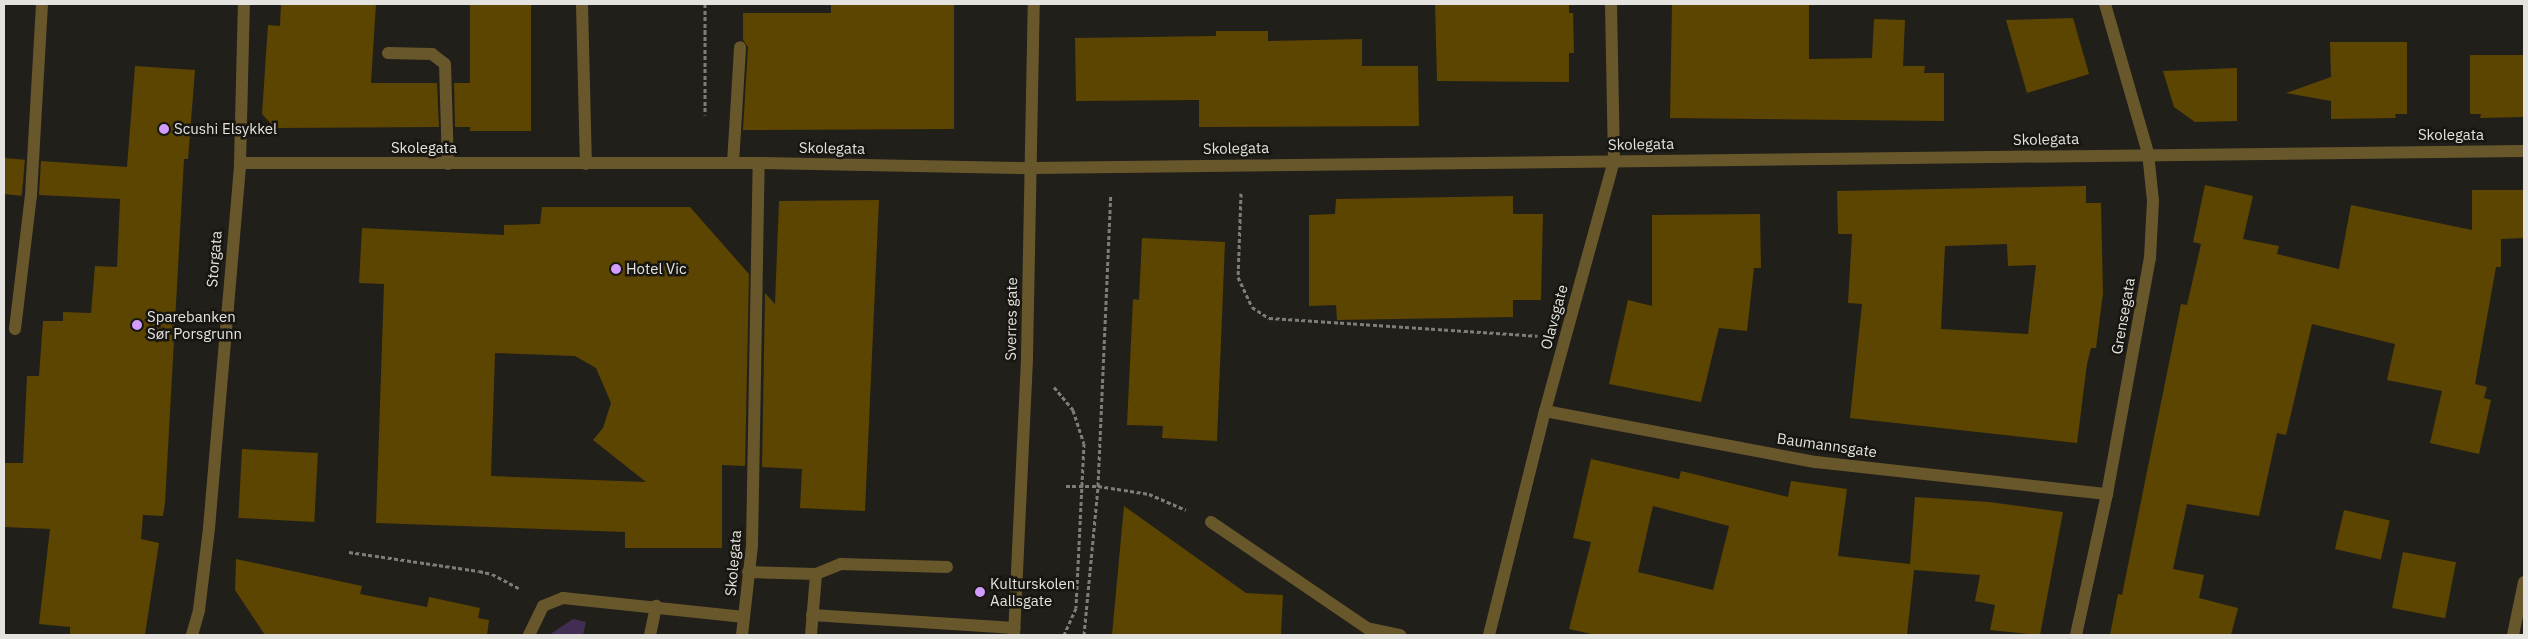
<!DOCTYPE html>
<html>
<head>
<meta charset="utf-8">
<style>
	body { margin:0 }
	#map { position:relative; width:2528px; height:639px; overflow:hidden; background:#211f1a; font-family:"IBM Plex Sans",sans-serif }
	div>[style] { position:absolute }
	.green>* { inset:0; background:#422e52 }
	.building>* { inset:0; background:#5c4500; transform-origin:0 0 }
	.path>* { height:3px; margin-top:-1.5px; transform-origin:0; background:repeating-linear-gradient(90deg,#7f7d79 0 4px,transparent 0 6.5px) }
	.service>* { height:12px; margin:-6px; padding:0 6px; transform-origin:6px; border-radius:6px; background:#69572c }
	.minor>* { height:12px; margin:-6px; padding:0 6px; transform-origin:6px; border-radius:6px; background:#69572c }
	.tertiary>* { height:12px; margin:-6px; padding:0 6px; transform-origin:6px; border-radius:6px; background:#69572c }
	.dots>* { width:14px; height:14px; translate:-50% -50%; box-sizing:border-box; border:2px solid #181611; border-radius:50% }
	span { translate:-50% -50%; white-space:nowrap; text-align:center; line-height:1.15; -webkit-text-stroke:5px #181611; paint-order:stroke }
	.poi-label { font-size:15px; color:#e5e3e0 }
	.left { translate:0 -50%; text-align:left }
	.street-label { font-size:15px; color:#e5e3e0 }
	.frame { position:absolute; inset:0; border:5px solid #e5e3e0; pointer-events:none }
</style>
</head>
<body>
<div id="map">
	<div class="green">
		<div style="clip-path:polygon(573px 619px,586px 622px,583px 635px,549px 635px)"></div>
	</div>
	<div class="building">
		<div style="clip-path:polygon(281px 4px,376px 4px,371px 83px,437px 83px,439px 127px,275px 128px,262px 114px,268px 25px,280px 26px)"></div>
		<div style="clip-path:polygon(470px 4px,531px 4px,531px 131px,470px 131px,470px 127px,455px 127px,454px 83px,470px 83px)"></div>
		<div style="clip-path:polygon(831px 4px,954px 4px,954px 129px,743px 130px,748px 47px,743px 40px,743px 13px,831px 13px)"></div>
		<div style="clip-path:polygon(1435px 4px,1569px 4px,1569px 13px,1573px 13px,1574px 53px,1569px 53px,1569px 82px,1437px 81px)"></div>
		<div style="clip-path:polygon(1672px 4px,1809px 4px,1809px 59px,1872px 58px,1874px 19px,1905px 20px,1903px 66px,1925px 66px,1924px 73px,1944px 73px,1944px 121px,1670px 118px)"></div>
		<div style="clip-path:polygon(2073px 18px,2089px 74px,2027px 93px,2006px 20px)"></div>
		<div style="clip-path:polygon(1216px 31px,1268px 31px,1268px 41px,1362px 39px,1362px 66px,1418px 66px,1419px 126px,1199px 127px,1199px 100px,1076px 101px,1075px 38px,1216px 36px)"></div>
		<div style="clip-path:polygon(2330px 42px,2407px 42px,2407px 114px,2395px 114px,2396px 118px,2331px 119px,2331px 101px,2286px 93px,2331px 77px)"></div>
		<div style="clip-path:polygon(2470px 55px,2524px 55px,2524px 117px,2480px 118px,2481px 114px,2470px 114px)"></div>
		<div style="clip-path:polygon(135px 66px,195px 70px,188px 159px,184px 159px,165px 503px,163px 516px,143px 515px,141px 539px,159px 543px,145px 635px,70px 635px,70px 627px,39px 624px,50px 529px,4px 527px,4px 463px,23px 463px,27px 376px,39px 376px,43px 321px,63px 321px,63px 312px,91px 313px,95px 266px,117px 267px,120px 199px,39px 195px,41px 161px,127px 167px)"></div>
		<div style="clip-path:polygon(2237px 68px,2237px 121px,2195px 122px,2174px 107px,2163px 71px)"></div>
		<div style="left:4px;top:158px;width:21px;height:36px;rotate:5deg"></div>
		<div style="clip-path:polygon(2205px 185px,2253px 196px,2243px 239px,2279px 246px,2277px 254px,2339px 269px,2351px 205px,2472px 230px,2472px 190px,2524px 190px,2524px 238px,2501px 239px,2501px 267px,2496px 267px,2475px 384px,2487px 387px,2484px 398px,2491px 400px,2479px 454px,2430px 443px,2442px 391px,2387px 380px,2395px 344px,2312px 324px,2286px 435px,2277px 433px,2259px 516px,2187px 504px,2173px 569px,2204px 575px,2199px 598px,2238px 608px,2231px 635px,2110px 635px,2118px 594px,2122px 595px,2181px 304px,2187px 305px,2201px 244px,2193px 242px)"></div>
		<div style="clip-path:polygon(evenodd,2086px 186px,2086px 203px,2101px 203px,2103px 293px,2096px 348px,2091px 348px,2087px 364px,2077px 443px,1850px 418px,1862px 304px,1848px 303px,1852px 234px,1838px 234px,1837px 191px,2086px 186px,2007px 244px,2008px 266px,2036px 265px,2028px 334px,1941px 329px,1945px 246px,2007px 244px)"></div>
		<div style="clip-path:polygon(1513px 196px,1513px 214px,1543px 214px,1541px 300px,1513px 300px,1513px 317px,1337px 320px,1336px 305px,1309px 306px,1309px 215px,1335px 214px,1336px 199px)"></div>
		<div style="clip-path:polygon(879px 200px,865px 511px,800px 508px,802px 469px,762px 467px,765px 293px,775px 304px,779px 201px)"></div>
		<div style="clip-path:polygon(evenodd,542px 207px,690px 207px,749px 274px,745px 466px,722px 465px,722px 548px,625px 548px,625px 532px,376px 523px,384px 284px,359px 283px,362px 228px,504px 235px,504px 225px,540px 224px,542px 207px,495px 353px,575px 356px,596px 368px,611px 403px,603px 428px,593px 440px,646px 482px,491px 476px,495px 353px)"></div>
		<div style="clip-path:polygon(1760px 214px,1761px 268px,1754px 268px,1747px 331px,1719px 328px,1701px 402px,1609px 384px,1628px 300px,1652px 306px,1652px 215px)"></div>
		<div style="clip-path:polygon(1142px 238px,1225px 242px,1217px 441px,1162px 438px,1163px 426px,1127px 425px,1133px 299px,1139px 300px)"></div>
		<div style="left:242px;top:449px;width:76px;height:69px;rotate:3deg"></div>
		<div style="clip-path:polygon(evenodd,1591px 459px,1679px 479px,1681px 471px,1788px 497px,1791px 481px,1847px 489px,1838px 556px,1910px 564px,1915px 497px,1989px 502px,2063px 512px,2040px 635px,1990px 630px,1995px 605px,1975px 601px,1980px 575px,1914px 570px,1907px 635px,1596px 635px,1569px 629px,1591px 542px,1573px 538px,1591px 459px,1653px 506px,1729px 526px,1713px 590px,1638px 572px,1653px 506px)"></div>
		<div style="clip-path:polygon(1124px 506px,1246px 593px,1283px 595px,1281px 635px,1112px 635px)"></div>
		<div style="left:2344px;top:510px;width:47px;height:40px;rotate:13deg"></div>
		<div style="left:2403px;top:552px;width:54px;height:57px;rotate:11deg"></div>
		<div style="clip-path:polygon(236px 559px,362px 586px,360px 594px,427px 607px,429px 597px,480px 608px,478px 618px,489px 620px,487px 635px,265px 635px,235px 590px)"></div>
	</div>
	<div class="path">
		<div style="left:705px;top:4px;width:111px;rotate:90deg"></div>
		<div style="left:1241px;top:193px;width:84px;rotate:92deg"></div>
		<div style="left:1238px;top:277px;width:33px;rotate:65deg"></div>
		<div style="left:1252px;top:307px;width:20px;rotate:33deg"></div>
		<div style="left:1269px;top:318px;width:269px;rotate:3.8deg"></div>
		<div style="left:1054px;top:387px;width:30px;rotate:50deg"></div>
		<div style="left:1073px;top:410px;width:35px;rotate:72deg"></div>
		<div style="left:1084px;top:443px;width:165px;rotate:92.8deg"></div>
		<div style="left:1076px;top:608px;width:30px;rotate:114deg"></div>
		<div style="left:1066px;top:486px;width:32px"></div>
		<div style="left:1098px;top:486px;width:52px;rotate:8.9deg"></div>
		<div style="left:1149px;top:494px;width:40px;rotate:23.4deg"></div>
		<div style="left:349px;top:552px;width:131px;rotate:8.3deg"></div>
		<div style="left:479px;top:571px;width:13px;rotate:13deg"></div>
		<div style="left:492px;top:574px;width:32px;rotate:28deg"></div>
		<div style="left:1084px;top:635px;width:150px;rotate:-84.6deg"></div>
		<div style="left:1098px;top:486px;width:292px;rotate:-87.5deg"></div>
	</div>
	<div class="service">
		<div style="left:582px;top:4px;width:160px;rotate:88.6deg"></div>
		<div style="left:388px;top:53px;width:44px;rotate:1.3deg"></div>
		<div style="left:432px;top:54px;width:16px;rotate:38deg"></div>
		<div style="left:445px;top:64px;width:100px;rotate:88.3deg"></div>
		<div style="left:733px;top:163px;width:116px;rotate:-86.5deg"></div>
		<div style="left:15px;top:329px;width:135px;rotate:-83.2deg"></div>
		<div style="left:31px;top:195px;width:191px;rotate:-86.7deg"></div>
		<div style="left:1211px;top:522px;width:189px;rotate:34.2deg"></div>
		<div style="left:1367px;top:628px;width:34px;rotate:12deg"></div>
		<div style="left:748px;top:572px;width:68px;rotate:1.7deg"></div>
		<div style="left:816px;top:574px;width:27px;rotate:-22deg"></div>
		<div style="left:841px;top:564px;width:106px;rotate:1.6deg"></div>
		<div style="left:812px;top:615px;width:203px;rotate:3.7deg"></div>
		<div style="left:529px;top:635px;width:32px;rotate:-64deg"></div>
		<div style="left:543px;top:606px;width:22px;rotate:-22deg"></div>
		<div style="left:563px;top:598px;width:182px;rotate:6deg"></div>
		<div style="left:650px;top:635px;width:30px;rotate:-78deg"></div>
		<div style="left:811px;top:635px;width:61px;rotate:-85.3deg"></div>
	</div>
	<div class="minor">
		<div style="left:240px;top:163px;width:519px"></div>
		<div style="left:759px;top:163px;width:272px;rotate:1.1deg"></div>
		<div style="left:1031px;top:168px;width:1493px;rotate:-0.65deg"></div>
		<div style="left:1545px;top:411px;width:276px;rotate:10.7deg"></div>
		<div style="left:1816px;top:462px;width:293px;rotate:6.3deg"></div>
		<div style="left:742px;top:635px;width:90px;rotate:-83.6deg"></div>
		<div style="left:752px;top:546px;width:383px;rotate:-89deg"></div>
		<div style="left:1489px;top:635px;width:231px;rotate:-76deg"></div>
		<div style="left:1545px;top:411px;width:259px;rotate:-74.6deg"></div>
		<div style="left:1614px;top:161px;width:157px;rotate:-91.1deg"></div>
		<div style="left:2076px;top:635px;width:144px;rotate:-77.6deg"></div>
		<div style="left:2107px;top:494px;width:240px;rotate:-79.7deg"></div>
		<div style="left:2150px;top:258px;width:57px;rotate:-87deg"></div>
		<div style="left:2153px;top:201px;width:48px;rotate:-95.9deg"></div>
		<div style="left:2148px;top:153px;width:155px;rotate:-106.1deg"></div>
		<div style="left:2513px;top:635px;width:54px;rotate:-78.3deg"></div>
	</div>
	<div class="tertiary">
		<div style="left:192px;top:635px;width:26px;rotate:-74deg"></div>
		<div style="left:199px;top:610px;width:83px;rotate:-83deg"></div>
		<div style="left:209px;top:528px;width:366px;rotate:-85.1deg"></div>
		<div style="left:240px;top:163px;width:159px;rotate:-88.6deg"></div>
		<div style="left:1014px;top:635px;width:279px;rotate:-87.3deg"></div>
		<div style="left:1027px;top:356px;width:352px;rotate:-88.9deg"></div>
	</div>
	<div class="dots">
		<div style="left:164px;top:129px;background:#d29dfd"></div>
		<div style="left:616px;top:269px;background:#d29dfd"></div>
		<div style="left:137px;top:325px;background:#d29dfd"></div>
		<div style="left:980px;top:592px;background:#d29dfd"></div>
	</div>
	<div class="poi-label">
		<span class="left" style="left:174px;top:129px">Scushi Elsykkel</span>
		<span class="left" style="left:626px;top:269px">Hotel Vic</span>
		<span class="left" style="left:147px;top:325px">Sparebanken<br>Sør Porsgrunn</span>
		<span class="left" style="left:990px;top:592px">Kulturskolen<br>Aallsgate</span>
	</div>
	<div class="street-label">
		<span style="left:2451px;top:135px">Skolegata</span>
		<span style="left:2046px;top:139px;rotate:-1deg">Skolegata</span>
		<span style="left:1641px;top:144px;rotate:-1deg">Skolegata</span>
		<span style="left:424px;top:148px">Skolegata</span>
		<span style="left:832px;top:148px;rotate:1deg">Skolegata</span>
		<span style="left:1236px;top:148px;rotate:-1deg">Skolegata</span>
		<span style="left:214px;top:259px;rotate:-85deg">Storgata</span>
		<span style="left:2123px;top:316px;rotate:-80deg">Grensegata</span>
		<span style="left:1554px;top:317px;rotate:-75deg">Olavsgate</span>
		<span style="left:1011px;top:319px;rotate:-89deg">Sverres gate</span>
		<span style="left:1827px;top:445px;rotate:8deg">Baumannsgate</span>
		<span style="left:733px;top:563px;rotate:-85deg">Skolegata</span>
	</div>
	<div class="frame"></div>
</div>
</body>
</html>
